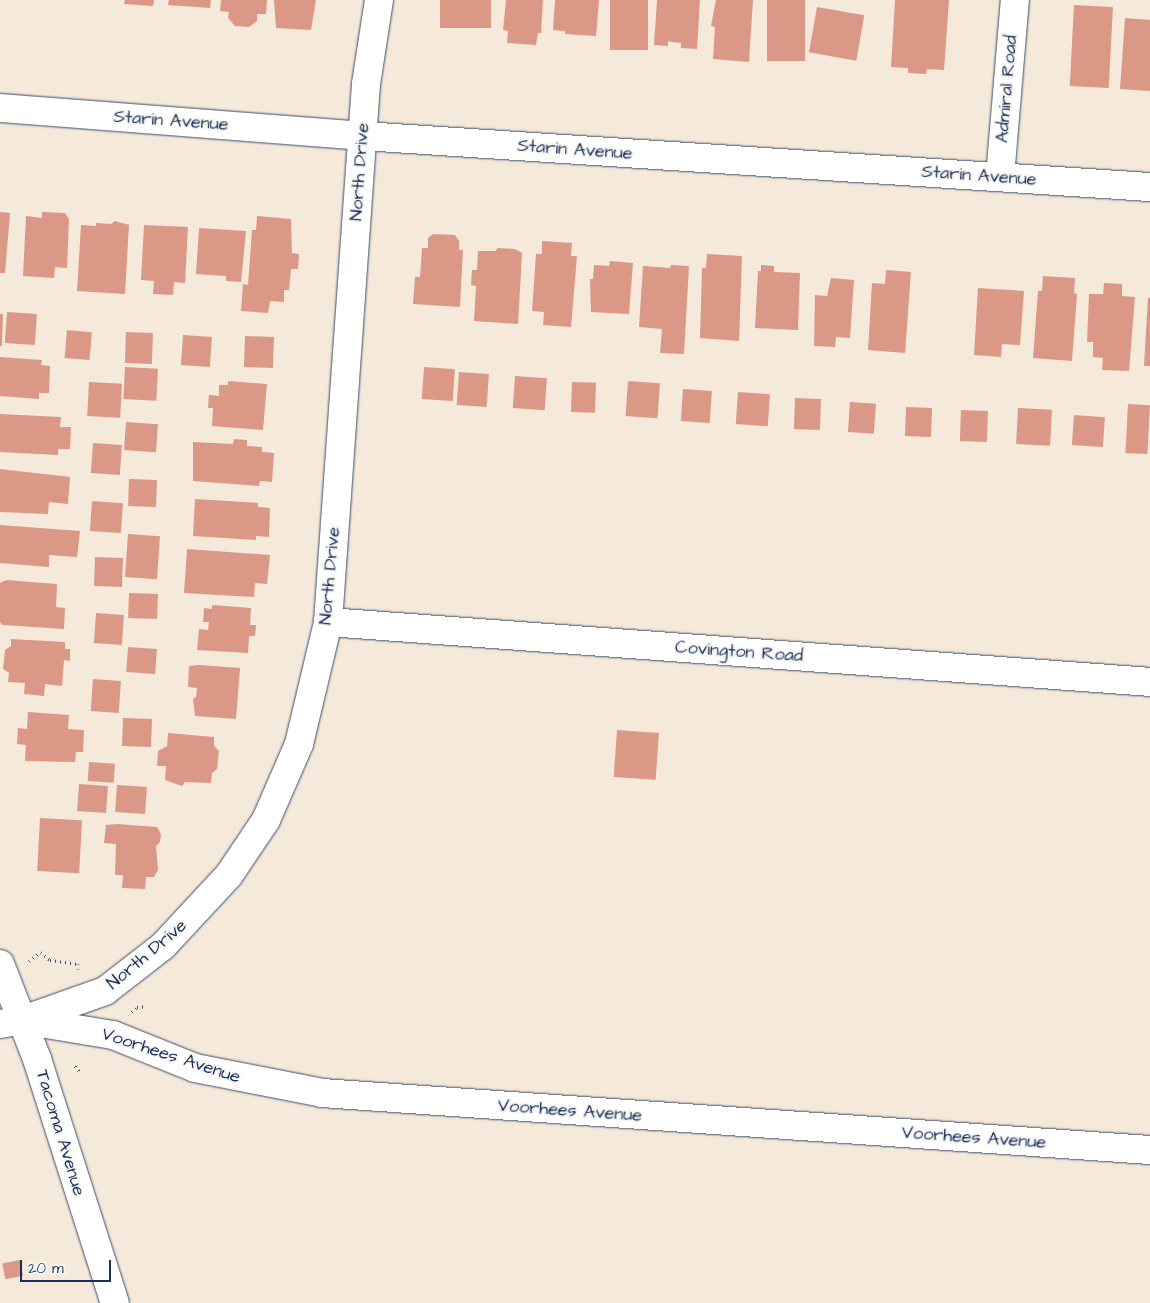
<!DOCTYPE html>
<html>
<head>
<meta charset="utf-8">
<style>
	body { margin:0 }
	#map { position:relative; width:1150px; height:1303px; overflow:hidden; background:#f5e9d9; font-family:"Architects Daughter",sans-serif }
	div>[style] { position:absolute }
	.building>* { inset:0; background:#db9886; transform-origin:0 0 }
	.path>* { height:3px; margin-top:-1.5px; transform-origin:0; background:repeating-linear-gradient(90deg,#3c4b70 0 1px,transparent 0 5px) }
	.roads { filter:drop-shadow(0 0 1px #3c4b70) drop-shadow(0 0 1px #3c4b70) }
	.street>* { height:28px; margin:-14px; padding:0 14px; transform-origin:14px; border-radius:14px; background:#fff }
	.secondary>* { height:28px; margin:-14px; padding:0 14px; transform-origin:14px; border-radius:14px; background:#fff }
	span { translate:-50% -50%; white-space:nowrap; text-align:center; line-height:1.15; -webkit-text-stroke:4px #f6f6f2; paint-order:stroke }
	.street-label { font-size:18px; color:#1b2f5e }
	.scale { position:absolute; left:20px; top:1260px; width:91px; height:22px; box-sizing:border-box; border:2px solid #1b2f5e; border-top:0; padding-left:6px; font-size:15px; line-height:18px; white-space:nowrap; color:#1b2f5e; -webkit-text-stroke:4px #f6f6f2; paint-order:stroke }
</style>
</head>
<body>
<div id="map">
	<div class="building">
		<div style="clip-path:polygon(125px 0,154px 0,153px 6px,124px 4px)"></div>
		<div style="clip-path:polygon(169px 0,211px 0,210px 8px,168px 5px)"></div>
		<div style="clip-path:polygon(221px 0,267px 0,266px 14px,257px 14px,257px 21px,249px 27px,235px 26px,228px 18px,229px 12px,220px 11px)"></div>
		<div style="clip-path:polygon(274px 0,316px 0,311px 30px,276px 28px)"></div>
		<div style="left:440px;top:0;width:51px;height:28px"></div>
		<div style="clip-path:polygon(506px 0,543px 0,541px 33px,538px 33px,536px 45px,507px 43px,508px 31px,503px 30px)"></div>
		<div style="clip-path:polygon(555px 0,599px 0,596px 36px,565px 34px,565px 31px,553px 30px)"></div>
		<div style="left:610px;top:0;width:38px;height:50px"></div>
		<div style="clip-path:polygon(657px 0,700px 0,697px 49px,681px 48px,681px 43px,672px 42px,668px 41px,668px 46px,654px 45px)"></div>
		<div style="clip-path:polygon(716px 0,753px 0,749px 62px,713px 59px,715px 27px,711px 26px)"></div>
		<div style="left:767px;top:0;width:38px;height:61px"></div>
		<div style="clip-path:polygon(895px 0,949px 0,944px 70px,927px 69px,926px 74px,908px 73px,908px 68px,891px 67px)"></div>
		<div style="left:1074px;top:5px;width:39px;height:81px;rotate:3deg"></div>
		<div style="left:817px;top:7px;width:48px;height:46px;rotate:10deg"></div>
		<div style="clip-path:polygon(1125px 18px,1150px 20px,1150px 91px,1120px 89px)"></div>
		<div style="clip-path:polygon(0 212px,10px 213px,5px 273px,0 273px)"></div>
		<div style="clip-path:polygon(42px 212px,65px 213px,69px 219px,67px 268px,55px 267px,54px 278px,23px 276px,26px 216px,42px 218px)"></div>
		<div style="clip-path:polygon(257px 216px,291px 219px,292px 253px,299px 254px,298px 269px,291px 269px,289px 290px,284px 290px,284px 302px,270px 301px,268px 313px,241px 311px,243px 284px,248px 285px,252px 230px,256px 230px)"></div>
		<div style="clip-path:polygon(115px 221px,129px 225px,125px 294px,77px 291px,81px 225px,96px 226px,96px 223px,111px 224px)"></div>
		<div style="clip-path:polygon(144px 225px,188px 227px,185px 283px,174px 282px,173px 295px,153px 294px,154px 281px,141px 280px)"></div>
		<div style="clip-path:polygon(199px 228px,246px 231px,241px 282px,226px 281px,226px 276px,196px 274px)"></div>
		<div style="clip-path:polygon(433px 234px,455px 235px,459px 241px,459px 250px,463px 250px,460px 307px,413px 304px,415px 277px,420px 277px,422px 248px,428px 248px,428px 238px)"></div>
		<div style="clip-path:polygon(542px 241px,572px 243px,571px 256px,577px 256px,571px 327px,543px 325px,544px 312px,532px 311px,536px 254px,542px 254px)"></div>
		<div style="clip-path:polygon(498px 248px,515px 249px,522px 253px,518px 324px,474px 321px,476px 286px,471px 285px,472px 270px,477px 270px,478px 251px,495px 251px)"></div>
		<div style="clip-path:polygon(707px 254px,742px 256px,739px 341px,700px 338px,702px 268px,706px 268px)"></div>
		<div style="clip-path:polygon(610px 261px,633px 263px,629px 314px,591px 312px,590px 279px,593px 279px,594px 265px,609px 266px)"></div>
		<div style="clip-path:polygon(671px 265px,689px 266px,684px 354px,660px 353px,662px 329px,639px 327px,643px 266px,670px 268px)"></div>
		<div style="clip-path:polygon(761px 265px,774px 266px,774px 272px,800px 273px,798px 330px,755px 328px,758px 271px,761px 271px)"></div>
		<div style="clip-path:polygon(886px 270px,911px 272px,905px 353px,868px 350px,872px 283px,885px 284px)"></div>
		<div style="clip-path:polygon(1043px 276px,1075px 278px,1074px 293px,1077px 294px,1072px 361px,1033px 358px,1038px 291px,1042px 291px)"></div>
		<div style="clip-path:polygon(831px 278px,854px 280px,850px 338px,836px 337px,835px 347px,814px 346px,815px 295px,827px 296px)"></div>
		<div style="clip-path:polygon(1104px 283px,1122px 284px,1122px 296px,1135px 297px,1129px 371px,1102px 370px,1103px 358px,1093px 357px,1093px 342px,1087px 342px,1089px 294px,1103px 294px)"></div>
		<div style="clip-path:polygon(978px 288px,1024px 291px,1020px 345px,1002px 344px,1001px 357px,974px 355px)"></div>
		<div style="clip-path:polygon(1148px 298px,1150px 298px,1150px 366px,1144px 366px)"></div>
		<div style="left:7px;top:312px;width:30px;height:31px;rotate:4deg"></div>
		<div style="clip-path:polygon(0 314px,3px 314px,2px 346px,0 346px)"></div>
		<div style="left:67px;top:330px;width:25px;height:28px;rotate:5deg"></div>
		<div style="left:126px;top:332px;width:27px;height:31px;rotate:2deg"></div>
		<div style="left:183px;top:335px;width:29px;height:30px;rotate:4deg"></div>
		<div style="left:245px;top:336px;width:29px;height:31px;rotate:2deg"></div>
		<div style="clip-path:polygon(0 357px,42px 360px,41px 365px,50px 366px,49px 393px,39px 393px,39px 399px,0 396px)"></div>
		<div style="left:125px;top:367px;width:33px;height:32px;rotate:3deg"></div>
		<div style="left:424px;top:367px;width:31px;height:32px;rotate:4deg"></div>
		<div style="left:459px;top:372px;width:30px;height:33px;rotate:4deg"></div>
		<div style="left:515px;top:376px;width:32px;height:32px;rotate:4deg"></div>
		<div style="clip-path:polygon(228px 381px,267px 384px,263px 430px,212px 426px,213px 408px,208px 408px,209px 395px,219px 396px,219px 385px,228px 385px)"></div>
		<div style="left:628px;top:381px;width:32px;height:35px;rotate:4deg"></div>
		<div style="left:89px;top:382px;width:33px;height:34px;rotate:3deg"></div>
		<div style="left:572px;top:382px;width:24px;height:30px;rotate:2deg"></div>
		<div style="left:683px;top:389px;width:29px;height:32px;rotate:4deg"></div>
		<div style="left:738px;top:392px;width:32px;height:32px;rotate:4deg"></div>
		<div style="left:795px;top:398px;width:26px;height:31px;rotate:2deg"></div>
		<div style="left:850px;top:402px;width:26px;height:30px;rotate:4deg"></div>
		<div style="left:1128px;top:404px;width:22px;height:49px;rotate:3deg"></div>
		<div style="left:906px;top:407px;width:26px;height:29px;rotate:2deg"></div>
		<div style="left:1018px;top:408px;width:34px;height:36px;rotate:3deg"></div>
		<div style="left:961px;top:410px;width:27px;height:31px;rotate:2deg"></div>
		<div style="clip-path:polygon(0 414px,61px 417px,60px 427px,71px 427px,70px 449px,58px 449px,58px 455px,0 452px)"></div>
		<div style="left:1074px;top:415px;width:31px;height:30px;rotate:4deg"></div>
		<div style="left:126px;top:422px;width:32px;height:28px;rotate:4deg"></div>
		<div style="clip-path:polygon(234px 439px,247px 440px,247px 446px,262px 447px,262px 452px,274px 453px,272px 482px,260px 481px,259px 486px,193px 481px,193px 442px,233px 444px)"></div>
		<div style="left:93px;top:443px;width:29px;height:30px;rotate:4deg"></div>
		<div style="clip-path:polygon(0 469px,70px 477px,68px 504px,49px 502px,48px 514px,0 512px)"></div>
		<div style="left:129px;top:479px;width:28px;height:27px;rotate:2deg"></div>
		<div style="clip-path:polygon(195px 499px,258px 503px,258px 507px,270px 508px,269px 537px,256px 536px,256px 540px,193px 536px)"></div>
		<div style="left:92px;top:501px;width:31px;height:30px;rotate:4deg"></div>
		<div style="clip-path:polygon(0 525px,80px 531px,77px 557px,49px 555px,49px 567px,0 563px)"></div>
		<div style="left:128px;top:534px;width:32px;height:43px;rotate:4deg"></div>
		<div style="clip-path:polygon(187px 549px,270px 555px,267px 584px,255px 583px,254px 597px,184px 593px)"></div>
		<div style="left:95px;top:557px;width:28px;height:29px;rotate:2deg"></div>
		<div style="clip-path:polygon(6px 580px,57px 584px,56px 607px,65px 608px,64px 629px,3px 625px,0 622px,0 583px)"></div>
		<div style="left:129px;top:593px;width:29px;height:25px;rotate:2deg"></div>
		<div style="clip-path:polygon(212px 605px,251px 608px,250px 625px,256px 625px,255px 636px,249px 636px,248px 653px,197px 650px,199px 629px,208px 630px,209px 622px,203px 622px,204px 608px,212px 609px)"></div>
		<div style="left:96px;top:613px;width:28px;height:30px;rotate:4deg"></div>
		<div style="clip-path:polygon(11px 639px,65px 642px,65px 649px,70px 649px,70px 661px,64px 660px,62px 686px,45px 684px,44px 696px,24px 694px,25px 683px,8px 682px,9px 673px,3px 669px,5px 650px,11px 646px)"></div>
		<div style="left:128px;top:647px;width:29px;height:25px;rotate:4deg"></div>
		<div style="clip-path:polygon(199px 665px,240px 668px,236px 719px,195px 716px,193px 699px,196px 697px,197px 688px,188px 687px,189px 666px)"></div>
		<div style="left:93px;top:679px;width:28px;height:32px;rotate:4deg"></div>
		<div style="clip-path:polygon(28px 712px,69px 715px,68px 729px,84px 730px,83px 752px,76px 752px,75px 762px,25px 761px,26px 745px,17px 744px,18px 728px,27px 729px)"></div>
		<div style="left:123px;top:718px;width:29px;height:28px;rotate:2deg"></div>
		<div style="left:617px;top:730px;width:42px;height:47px;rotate:4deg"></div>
		<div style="clip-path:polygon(168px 733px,214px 737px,214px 746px,219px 751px,217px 769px,212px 773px,211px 783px,185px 782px,182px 786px,165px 780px,166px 766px,157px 766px,158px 751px,167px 746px)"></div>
		<div style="left:89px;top:762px;width:26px;height:19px;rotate:4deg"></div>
		<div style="left:79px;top:784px;width:29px;height:27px;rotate:4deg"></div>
		<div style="left:117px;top:785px;width:30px;height:27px;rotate:4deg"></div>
		<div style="left:40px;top:818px;width:42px;height:53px;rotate:3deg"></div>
		<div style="clip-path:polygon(117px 824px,157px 827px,161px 834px,160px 842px,156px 846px,158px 870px,154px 877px,146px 877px,145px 889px,122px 888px,123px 875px,115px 875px,116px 844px,104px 843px,106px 825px)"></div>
		<div style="left:20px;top:1260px;width:16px;height:18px;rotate:79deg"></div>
	</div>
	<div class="path">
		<div style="left:29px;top:961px;width:15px;rotate:-37deg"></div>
		<div style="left:41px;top:952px;width:12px;rotate:42deg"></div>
		<div style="left:50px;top:960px;width:28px;rotate:8deg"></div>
		<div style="left:78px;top:964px;width:5px;rotate:90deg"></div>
		<div style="left:132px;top:1012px;width:7px;rotate:-45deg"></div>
		<div style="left:137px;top:1007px;width:10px;rotate:-6deg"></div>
		<div style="left:75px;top:1066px;width:8px;rotate:50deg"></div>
	</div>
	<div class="roads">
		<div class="street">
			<div style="left:1000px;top:177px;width:178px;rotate:-85.2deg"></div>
			<div style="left:328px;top:622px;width:824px;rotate:4.17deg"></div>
			<div style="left:0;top:964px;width:102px;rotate:68.7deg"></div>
			<div style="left:37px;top:1059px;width:256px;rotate:72.3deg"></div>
			<div style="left:26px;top:1019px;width:84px;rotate:-19.5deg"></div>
			<div style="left:105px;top:991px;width:73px;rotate:-37.8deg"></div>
			<div style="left:163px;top:946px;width:97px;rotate:-47.1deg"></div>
			<div style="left:229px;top:875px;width:66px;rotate:-56.1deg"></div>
			<div style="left:266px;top:820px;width:83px;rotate:-66.5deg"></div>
			<div style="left:299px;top:744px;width:125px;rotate:-76.6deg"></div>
			<div style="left:328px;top:622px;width:539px;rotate:-85.96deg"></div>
			<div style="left:366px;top:84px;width:85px;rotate:-81.2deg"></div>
			<div style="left:0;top:1024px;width:22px;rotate:-10deg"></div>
			<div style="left:22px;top:1020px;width:92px;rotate:9.4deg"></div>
			<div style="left:113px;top:1035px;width:88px;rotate:21.9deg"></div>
			<div style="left:195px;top:1068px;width:129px;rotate:11.1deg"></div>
			<div style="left:322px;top:1093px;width:830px;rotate:3.94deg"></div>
		</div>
		<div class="secondary">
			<div style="left:0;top:108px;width:364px;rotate:4.4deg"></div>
			<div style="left:363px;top:136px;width:789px;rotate:3.71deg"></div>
		</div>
	</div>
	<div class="street-label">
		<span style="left:1007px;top:89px;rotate:-85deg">Admiral Road</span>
		<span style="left:171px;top:121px;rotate:4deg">Starin Avenue</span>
		<span style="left:575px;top:150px;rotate:4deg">Starin Avenue</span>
		<span style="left:360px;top:172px;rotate:-86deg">North Drive</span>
		<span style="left:979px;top:176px;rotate:4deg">Starin Avenue</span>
		<span style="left:330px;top:576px;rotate:-85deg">North Drive</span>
		<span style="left:739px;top:652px;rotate:4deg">Covington Road</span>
		<span style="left:147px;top:955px;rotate:-40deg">North Drive</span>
		<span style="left:171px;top:1056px;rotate:18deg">Voorhees Avenue</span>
		<span style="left:570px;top:1111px;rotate:4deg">Voorhees Avenue</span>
		<span style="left:60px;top:1133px;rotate:73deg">Tacoma Avenue</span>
		<span style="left:974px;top:1138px;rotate:4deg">Voorhees Avenue</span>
	</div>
	<div class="scale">20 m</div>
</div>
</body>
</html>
